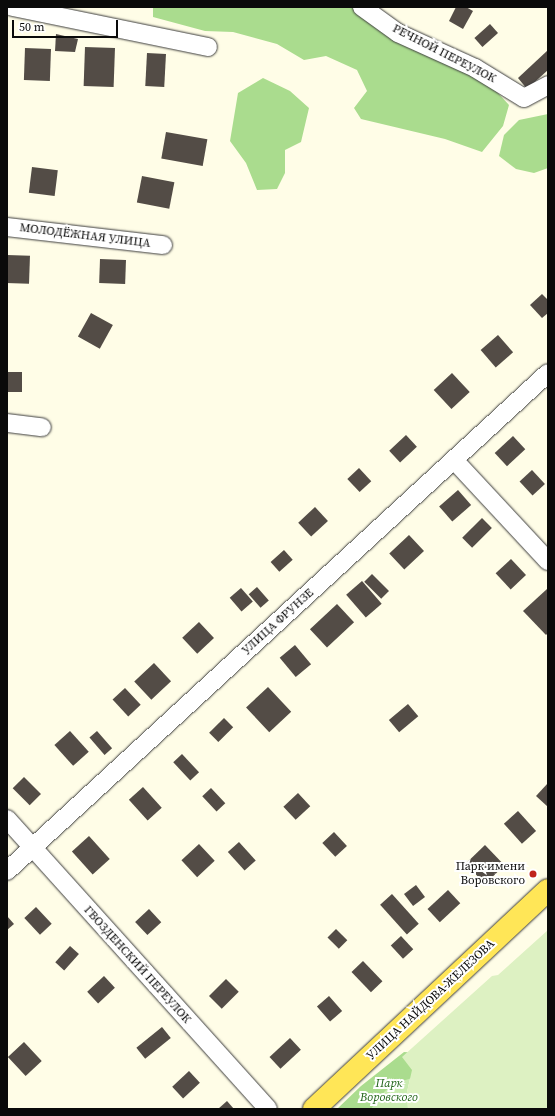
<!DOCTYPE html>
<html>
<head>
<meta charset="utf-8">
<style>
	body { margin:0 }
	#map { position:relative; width:555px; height:1116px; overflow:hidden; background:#fffde7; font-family:"Source Serif 4",serif }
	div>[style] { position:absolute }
	.green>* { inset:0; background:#c9ebb0 }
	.forest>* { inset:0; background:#aadc8e }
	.pitch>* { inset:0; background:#ddf1c2 }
	.building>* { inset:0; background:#534c46; transform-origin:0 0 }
	.roads { filter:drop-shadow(0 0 1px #3d3d3d) drop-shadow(0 0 1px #3d3d3d) }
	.minor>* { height:18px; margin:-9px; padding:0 9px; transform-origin:9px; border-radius:9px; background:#fff }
	.major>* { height:22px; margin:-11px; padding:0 11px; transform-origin:11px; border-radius:11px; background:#ffe657 }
	.dots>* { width:11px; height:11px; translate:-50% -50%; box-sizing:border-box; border:2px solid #fff; border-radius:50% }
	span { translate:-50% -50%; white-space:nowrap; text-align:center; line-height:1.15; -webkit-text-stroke:4px #fff; paint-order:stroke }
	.street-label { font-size:12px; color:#0a0a0a }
	.poi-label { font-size:12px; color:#0a0a0a }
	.right { translate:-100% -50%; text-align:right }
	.park-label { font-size:12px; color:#216418; font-style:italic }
	.frame { position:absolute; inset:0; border:8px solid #0a0a0a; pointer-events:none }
	.scale { position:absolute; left:12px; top:20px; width:106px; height:18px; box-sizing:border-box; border:2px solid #0a0a0a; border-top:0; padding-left:5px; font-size:12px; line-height:14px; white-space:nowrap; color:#0a0a0a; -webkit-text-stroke:3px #fff; paint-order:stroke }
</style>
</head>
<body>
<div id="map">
	<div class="green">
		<div style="clip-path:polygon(412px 1070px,407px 1092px,408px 1109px,342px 1109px)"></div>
	</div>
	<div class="forest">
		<div style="clip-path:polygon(153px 7px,356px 7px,486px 80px,509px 105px,503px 126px,482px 152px,445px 139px,361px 119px,354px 108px,367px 91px,357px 70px,326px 56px,304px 60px,277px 44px,233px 32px,205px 31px,153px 17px)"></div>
		<div style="clip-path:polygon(263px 78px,290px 91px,309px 108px,301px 142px,285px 150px,285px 173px,277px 189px,257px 190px,246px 163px,230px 141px,238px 93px)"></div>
		<div style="clip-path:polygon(548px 114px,548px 168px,534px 173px,516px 169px,499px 156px,504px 135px,519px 120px)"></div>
		<div style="clip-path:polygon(404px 1052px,419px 1053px,412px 1078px,399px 1082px,385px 1091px,371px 1109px,337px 1109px,361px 1086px)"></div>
	</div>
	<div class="pitch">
		<div style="clip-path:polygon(548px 930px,548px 1109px,408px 1109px,407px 1092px,412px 1070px,402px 1057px,492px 976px,498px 975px)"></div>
	</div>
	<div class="building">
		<div style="clip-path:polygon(456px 7px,466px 7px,473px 11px,463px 29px,449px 21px)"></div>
		<div style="left:490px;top:24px;width:12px;height:21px;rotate:48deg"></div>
		<div style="clip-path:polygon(56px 34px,78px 39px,75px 52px,55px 51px)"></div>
		<div style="left:85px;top:47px;width:30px;height:39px;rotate:2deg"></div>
		<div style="left:25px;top:48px;width:26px;height:32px;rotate:2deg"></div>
		<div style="clip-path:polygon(548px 50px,548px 70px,527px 89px,518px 78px)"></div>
		<div style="left:147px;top:53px;width:19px;height:33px;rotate:3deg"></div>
		<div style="left:166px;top:132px;width:42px;height:27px;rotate:10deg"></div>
		<div style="left:32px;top:167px;width:26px;height:26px;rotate:7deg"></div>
		<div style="left:142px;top:176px;width:33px;height:27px;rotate:11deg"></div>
		<div style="left:7px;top:255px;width:23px;height:28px;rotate:2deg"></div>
		<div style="left:100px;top:259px;width:26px;height:24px;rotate:2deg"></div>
		<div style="clip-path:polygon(542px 294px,548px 300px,548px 313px,542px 318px,530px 305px)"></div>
		<div style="left:91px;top:313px;width:25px;height:27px;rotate:29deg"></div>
		<div style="left:498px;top:335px;width:23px;height:23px;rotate:49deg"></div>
		<div style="left:7px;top:372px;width:15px;height:20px"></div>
		<div style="left:452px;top:373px;width:26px;height:25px;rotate:47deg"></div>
		<div style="left:406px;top:435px;width:16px;height:23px;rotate:47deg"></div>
		<div style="left:513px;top:436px;width:18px;height:25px;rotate:47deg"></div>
		<div style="left:359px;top:468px;width:18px;height:16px;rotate:47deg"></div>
		<div style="left:532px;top:470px;width:19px;height:17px;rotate:47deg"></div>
		<div style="left:458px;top:490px;width:20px;height:25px;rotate:49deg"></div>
		<div style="left:315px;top:507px;width:19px;height:23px;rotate:47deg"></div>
		<div style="left:482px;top:518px;width:14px;height:28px;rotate:45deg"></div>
		<div style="left:409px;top:535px;width:22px;height:27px;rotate:47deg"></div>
		<div style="left:284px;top:550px;width:13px;height:18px;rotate:48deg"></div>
		<div style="left:511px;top:559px;width:22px;height:21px;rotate:47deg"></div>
		<div style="left:372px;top:574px;width:24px;height:11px;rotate:45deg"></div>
		<div style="left:362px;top:581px;width:30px;height:21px;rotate:49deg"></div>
		<div style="left:257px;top:587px;width:18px;height:11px;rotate:49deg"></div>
		<div style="left:241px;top:588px;width:18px;height:15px;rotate:49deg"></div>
		<div style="clip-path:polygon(547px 589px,548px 633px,546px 635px,523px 611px)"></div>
		<div style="left:337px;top:604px;width:25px;height:37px;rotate:47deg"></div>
		<div style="left:199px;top:622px;width:22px;height:23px;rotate:47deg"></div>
		<div style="left:295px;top:645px;width:25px;height:20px;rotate:50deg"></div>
		<div style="left:154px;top:663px;width:25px;height:27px;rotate:47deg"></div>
		<div style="left:268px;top:687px;width:34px;height:30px;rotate:47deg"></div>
		<div style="left:125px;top:688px;width:23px;height:17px;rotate:47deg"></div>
		<div style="left:408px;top:704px;width:16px;height:25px;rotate:50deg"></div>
		<div style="left:224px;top:718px;width:13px;height:21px;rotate:45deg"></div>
		<div style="left:70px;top:731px;width:28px;height:21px;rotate:48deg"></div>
		<div style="left:97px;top:731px;width:23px;height:10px;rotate:49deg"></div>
		<div style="left:182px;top:754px;width:25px;height:12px;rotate:47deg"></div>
		<div style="left:24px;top:777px;width:24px;height:16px;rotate:45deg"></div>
		<div style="clip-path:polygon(548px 783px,548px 807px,536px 796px)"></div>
		<div style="left:143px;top:787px;width:28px;height:19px;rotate:48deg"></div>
		<div style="left:211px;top:788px;width:21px;height:12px;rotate:47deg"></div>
		<div style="left:298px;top:793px;width:18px;height:20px;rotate:47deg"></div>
		<div style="left:518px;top:811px;width:27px;height:19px;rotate:48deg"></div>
		<div style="left:334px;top:832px;width:19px;height:16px;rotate:47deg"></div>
		<div style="left:89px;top:836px;width:31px;height:23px;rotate:48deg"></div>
		<div style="left:239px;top:842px;width:25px;height:15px;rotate:48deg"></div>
		<div style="left:199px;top:844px;width:23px;height:24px;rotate:47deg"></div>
		<div style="left:485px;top:845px;width:28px;height:27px;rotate:46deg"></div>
		<div style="left:416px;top:885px;width:15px;height:15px;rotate:53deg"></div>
		<div style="left:448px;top:890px;width:18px;height:28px;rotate:47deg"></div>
		<div style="left:392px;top:894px;width:40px;height:16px;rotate:48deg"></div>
		<div style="left:36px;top:907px;width:23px;height:16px;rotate:47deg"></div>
		<div style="left:149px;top:909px;width:18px;height:19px;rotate:47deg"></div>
		<div style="clip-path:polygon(7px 916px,14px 924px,7px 930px)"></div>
		<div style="left:336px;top:929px;width:16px;height:12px;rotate:45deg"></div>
		<div style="left:401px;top:936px;width:18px;height:14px;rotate:47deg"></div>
		<div style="left:70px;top:946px;width:12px;height:22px;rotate:42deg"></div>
		<div style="left:363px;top:961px;width:28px;height:16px;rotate:46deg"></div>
		<div style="left:104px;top:976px;width:16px;height:23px;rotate:47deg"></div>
		<div style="left:226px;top:979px;width:18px;height:24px;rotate:45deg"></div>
		<div style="left:329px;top:996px;width:20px;height:16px;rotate:49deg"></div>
		<div style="left:162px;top:1027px;width:14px;height:33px;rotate:51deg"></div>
		<div style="left:290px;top:1038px;width:16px;height:28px;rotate:47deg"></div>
		<div style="left:24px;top:1042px;width:26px;height:22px;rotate:47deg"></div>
		<div style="left:189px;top:1071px;width:16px;height:23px;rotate:47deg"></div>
		<div style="clip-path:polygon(227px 1101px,234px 1109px,218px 1109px)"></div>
	</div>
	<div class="roads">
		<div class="minor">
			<div style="left:13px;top:7px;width:199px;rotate:11.6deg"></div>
			<div style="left:362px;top:7px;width:44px;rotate:35.8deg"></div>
			<div style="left:398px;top:33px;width:85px;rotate:24.4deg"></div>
			<div style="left:475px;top:68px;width:57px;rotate:31.5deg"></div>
			<div style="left:524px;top:98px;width:27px;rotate:-28deg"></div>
			<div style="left:7px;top:227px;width:157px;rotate:6.6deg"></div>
			<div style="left:7px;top:423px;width:35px;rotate:7deg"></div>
			<div style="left:454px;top:460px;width:138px;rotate:47.1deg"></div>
			<div style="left:7px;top:819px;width:390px;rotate:48deg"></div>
			<div style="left:7px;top:871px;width:735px;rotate:-42.63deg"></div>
		</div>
		<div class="major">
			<div style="left:314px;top:1109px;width:320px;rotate:-43.1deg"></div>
		</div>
	</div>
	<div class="dots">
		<div style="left:533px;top:874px;background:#c0231c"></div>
	</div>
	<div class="street-label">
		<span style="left:444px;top:54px;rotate:27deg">РЕЧНОЙ ПЕРЕУЛОК</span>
		<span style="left:85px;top:236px;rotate:7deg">МОЛОДЁЖНАЯ УЛИЦА</span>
		<span style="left:278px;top:622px;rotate:-42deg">УЛИЦА ФРУНЗЕ</span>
		<span style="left:137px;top:965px;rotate:48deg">ГВОЗДЕНСКИЙ ПЕРЕУЛОК</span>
		<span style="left:431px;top:1000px;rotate:-43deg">УЛИЦА НАЙДОВА-ЖЕЛЕЗОВА</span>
	</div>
	<div class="poi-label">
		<span class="right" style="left:525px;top:874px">Парк имени<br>Воровского</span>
	</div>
	<div class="park-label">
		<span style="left:389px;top:1091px">Парк<br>Воровского</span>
	</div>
	<div class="frame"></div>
	<div class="scale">50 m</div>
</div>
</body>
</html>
